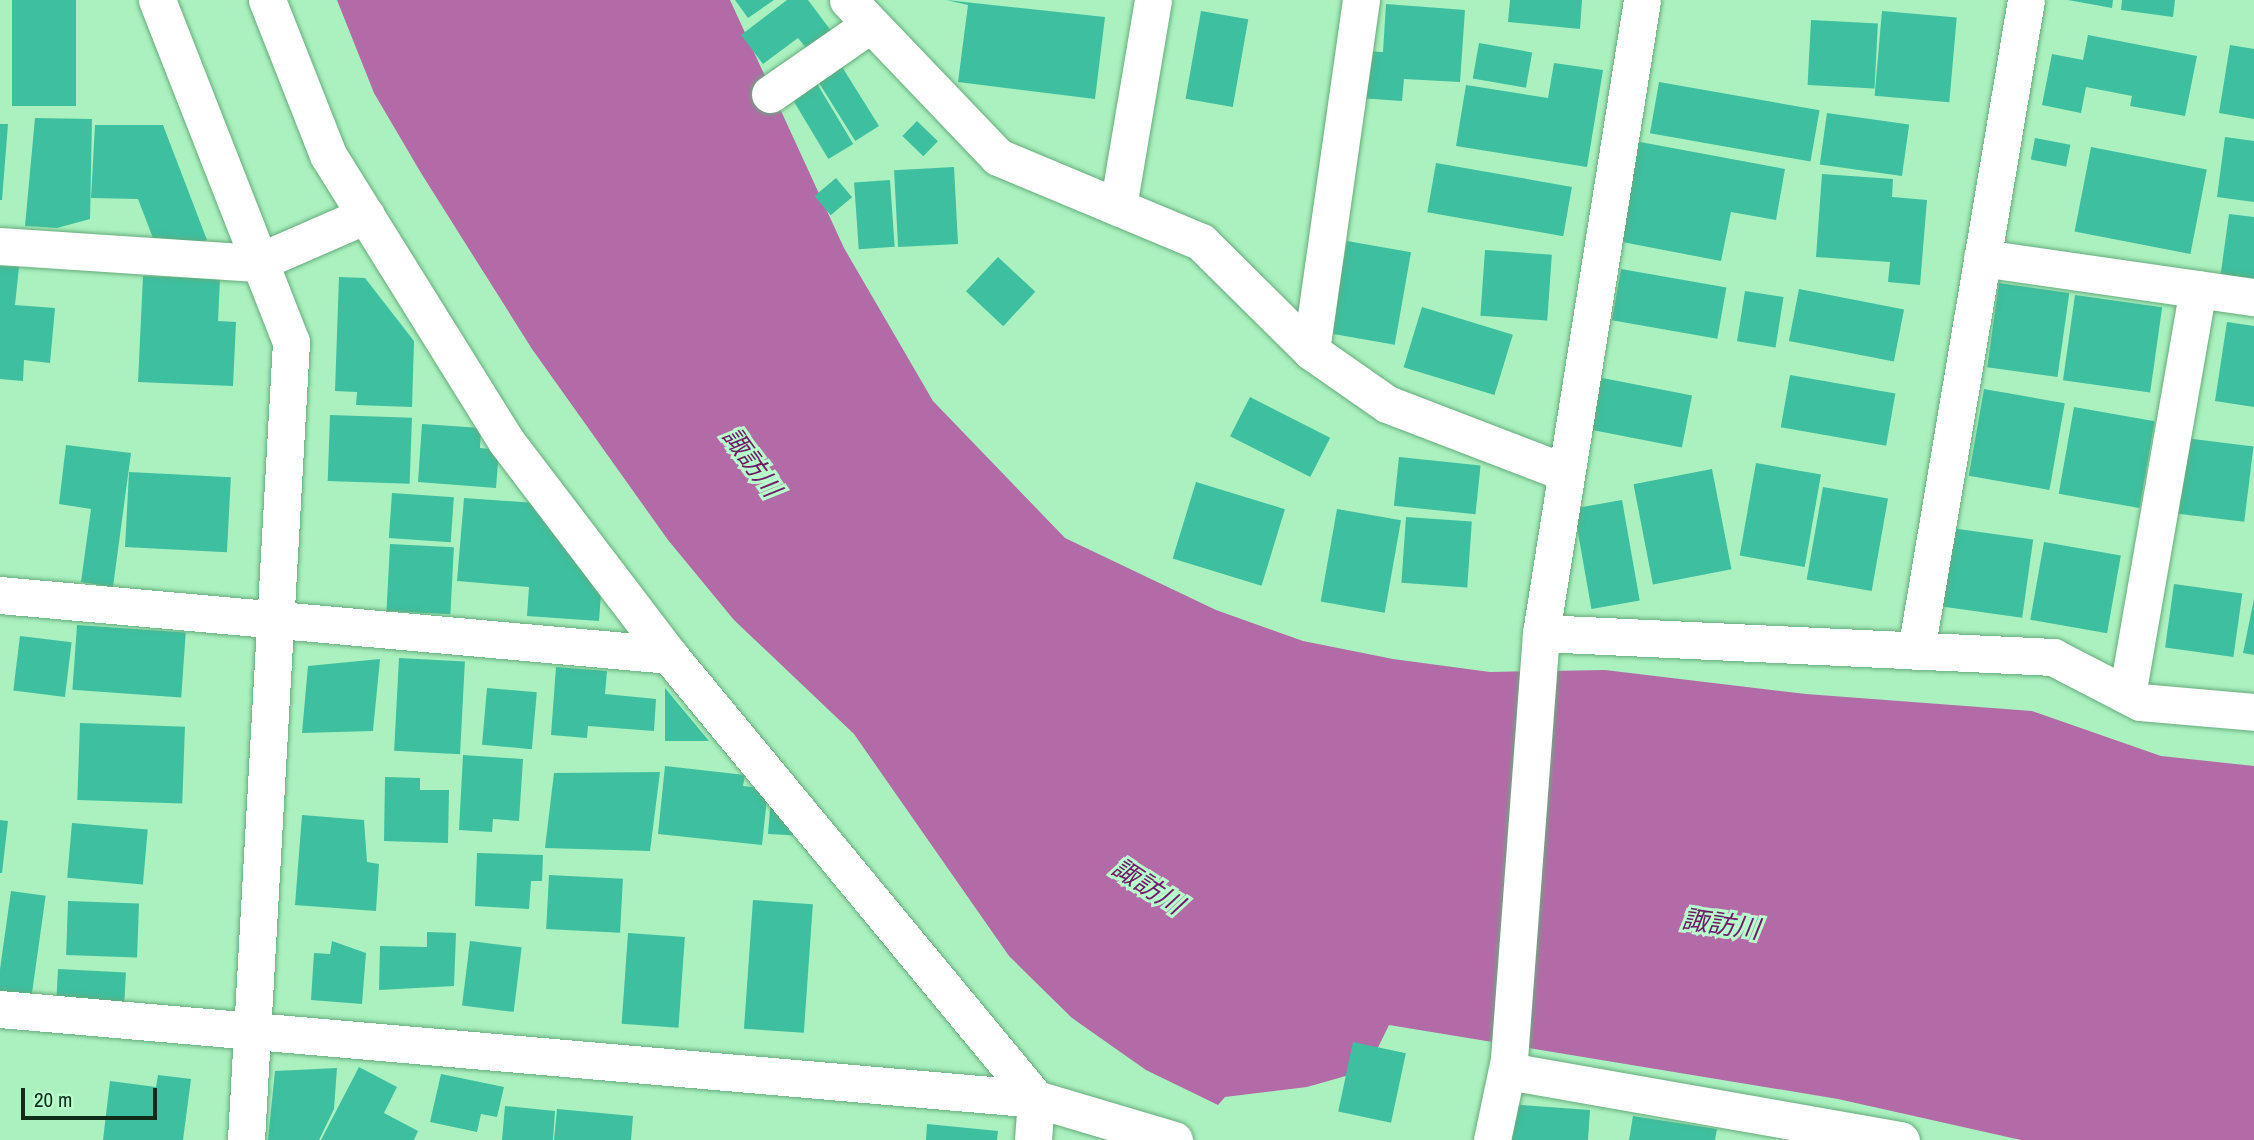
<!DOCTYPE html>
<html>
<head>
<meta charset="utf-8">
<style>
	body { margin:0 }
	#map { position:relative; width:2254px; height:1140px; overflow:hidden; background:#aaf1bf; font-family:"Archivo Narrow","Noto Sans JP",sans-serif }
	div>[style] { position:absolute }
	.water>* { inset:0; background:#b36ba7 }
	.building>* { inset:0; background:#3ebf9f; transform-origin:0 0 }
	.roads { filter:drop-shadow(0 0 2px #66ab7c) drop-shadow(0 0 2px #66ab7c) }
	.minor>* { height:37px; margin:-18.5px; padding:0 18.5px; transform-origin:18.5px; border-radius:18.5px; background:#fff }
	span { translate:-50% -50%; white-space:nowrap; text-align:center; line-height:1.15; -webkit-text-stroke:6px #b7ffcc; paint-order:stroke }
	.water-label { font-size:26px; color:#711867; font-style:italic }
	.scale { position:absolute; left:21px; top:1088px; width:136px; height:32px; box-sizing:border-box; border:4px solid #102d1a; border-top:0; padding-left:9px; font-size:21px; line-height:24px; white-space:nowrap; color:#102d1a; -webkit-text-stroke:5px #b7ffcc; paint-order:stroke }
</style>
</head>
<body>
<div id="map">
	<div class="water">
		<div style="clip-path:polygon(337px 0,730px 0,844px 248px,933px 401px,1065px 538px,1216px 610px,1303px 641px,1393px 659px,1490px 672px,1605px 670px,1806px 694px,2032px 711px,2161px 756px,2254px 766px,2254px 1140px,2021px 1140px,1838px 1099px,1389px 1025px,1367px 1070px,1307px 1087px,1225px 1097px,1218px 1105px,1146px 1070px,1072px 1018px,1009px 956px,854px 734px,734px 620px,668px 540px,532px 349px,421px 173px,374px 93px)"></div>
	</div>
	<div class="building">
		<div style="left:12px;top:0;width:64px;height:106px"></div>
		<div style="clip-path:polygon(735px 0,774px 0,748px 18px)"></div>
		<div style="clip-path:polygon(787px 0,808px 0,835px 36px,811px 54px,798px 38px,763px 64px,741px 35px)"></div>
		<div style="clip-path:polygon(946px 0,1105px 17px,1095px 99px,958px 82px,968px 5px)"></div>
		<div style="clip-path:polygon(1510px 0,1582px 0,1580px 29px,1508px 22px)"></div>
		<div style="clip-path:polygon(2068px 0,2113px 0,2112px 8px)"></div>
		<div style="clip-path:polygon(2122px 0,2175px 0,2173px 17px,2121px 10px)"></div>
		<div style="clip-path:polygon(1386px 4px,1465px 10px,1460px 82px,1404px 79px,1402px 101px,1359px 98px,1362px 51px,1383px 52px)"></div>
		<div style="left:1201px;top:11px;width:48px;height:89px;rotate:10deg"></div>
		<div style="left:1882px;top:11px;width:75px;height:85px;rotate:5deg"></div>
		<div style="left:1811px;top:20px;width:67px;height:65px;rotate:3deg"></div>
		<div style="clip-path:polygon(2088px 35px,2197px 56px,2185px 116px,2130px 106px,2132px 96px,2086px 87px,2081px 113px,2042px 105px,2052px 54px,2083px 60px)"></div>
		<div style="left:1479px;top:43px;width:54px;height:36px;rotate:10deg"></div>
		<div style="clip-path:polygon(2230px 45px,2254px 49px,2254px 119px,2219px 113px)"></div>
		<div style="left:834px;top:54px;width:85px;height:28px;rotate:58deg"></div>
		<div style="clip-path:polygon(1554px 63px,1603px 70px,1587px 167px,1456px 146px,1466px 85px,1548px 98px)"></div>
		<div style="left:810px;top:72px;width:84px;height:29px;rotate:59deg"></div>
		<div style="left:1659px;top:82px;width:163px;height:52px;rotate:10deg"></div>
		<div style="left:1827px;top:113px;width:83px;height:52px;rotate:8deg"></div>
		<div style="clip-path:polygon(35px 118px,92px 119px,90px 219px,57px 228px,25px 226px)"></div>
		<div style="left:917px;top:121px;width:29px;height:21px;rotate:44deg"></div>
		<div style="clip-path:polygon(0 124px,8px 124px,2px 200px,0 200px)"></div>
		<div style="clip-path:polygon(95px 125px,163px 125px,207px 240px,174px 250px,156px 246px,138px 199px,91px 198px)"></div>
		<div style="clip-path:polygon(2225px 137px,2254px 141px,2254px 202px,2217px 197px)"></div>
		<div style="left:2035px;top:138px;width:36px;height:22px;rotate:11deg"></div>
		<div style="clip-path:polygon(1624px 139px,1785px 169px,1776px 220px,1731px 212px,1721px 261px,1617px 241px)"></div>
		<div style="left:2091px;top:147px;width:118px;height:86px;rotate:11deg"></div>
		<div style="left:1436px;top:163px;width:138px;height:50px;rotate:10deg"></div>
		<div style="left:954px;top:167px;width:77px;height:60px;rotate:87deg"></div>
		<div style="clip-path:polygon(1822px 174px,1893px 179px,1892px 197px,1927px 200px,1920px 285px,1888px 282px,1890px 262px,1816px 257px)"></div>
		<div style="left:836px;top:178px;width:25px;height:28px;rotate:50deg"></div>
		<div style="left:890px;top:180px;width:67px;height:36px;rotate:86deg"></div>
		<div style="clip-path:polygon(2229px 214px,2254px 217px,2254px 283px,2220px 279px)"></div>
		<div style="left:1347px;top:241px;width:65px;height:94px;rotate:10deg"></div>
		<div style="left:1485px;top:250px;width:67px;height:66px;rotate:4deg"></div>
		<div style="left:998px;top:257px;width:51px;height:47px;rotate:43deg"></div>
		<div style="clip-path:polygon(0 266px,19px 267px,15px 305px,55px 308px,50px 363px,24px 360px,23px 381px,0 379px)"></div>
		<div style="left:1621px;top:269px;width:107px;height:52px;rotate:10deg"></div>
		<div style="clip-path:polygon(143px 276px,220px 279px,218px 321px,236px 322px,233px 386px,138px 382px)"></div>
		<div style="clip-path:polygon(339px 277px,365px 278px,414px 341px,412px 407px,356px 405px,357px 392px,335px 391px)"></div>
		<div style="left:1999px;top:283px;width:71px;height:85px;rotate:8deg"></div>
		<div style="left:1799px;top:289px;width:107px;height:53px;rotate:11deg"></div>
		<div style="left:1745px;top:291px;width:39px;height:51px;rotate:9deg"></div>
		<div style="left:2075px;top:295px;width:88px;height:86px;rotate:8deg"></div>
		<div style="left:1422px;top:307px;width:95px;height:63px;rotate:17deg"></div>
		<div style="clip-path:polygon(2227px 322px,2254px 326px,2254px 407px,2215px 401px)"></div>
		<div style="left:1587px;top:375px;width:107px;height:53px;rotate:11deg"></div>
		<div style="left:1790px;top:375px;width:107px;height:53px;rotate:10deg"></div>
		<div style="left:1984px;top:389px;width:82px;height:88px;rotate:10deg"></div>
		<div style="left:1250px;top:397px;width:90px;height:44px;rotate:27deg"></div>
		<div style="left:2074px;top:407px;width:82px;height:88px;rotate:10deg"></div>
		<div style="left:330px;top:415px;width:82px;height:66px;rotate:2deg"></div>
		<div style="clip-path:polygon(422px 424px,481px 428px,480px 448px,499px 450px,496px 488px,418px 482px)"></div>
		<div style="left:2185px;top:438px;width:69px;height:76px;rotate:7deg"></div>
		<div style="clip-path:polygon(66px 445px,131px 453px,113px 587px,81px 582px,91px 509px,59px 504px)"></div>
		<div style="left:1399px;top:457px;width:82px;height:49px;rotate:6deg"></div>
		<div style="left:1756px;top:463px;width:66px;height:94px;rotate:10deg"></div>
		<div style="left:1712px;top:469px;width:102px;height:80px;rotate:79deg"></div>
		<div style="left:129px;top:472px;width:102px;height:75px;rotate:3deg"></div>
		<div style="left:1196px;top:482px;width:93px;height:80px;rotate:17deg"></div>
		<div style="left:1823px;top:487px;width:66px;height:94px;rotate:10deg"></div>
		<div style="left:392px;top:493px;width:62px;height:45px;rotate:4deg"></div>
		<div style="clip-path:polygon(464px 498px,536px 503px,601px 594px,599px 621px,527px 616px,529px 587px,457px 581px)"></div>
		<div style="left:1622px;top:500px;width:102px;height:49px;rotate:80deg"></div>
		<div style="left:1337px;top:509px;width:65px;height:94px;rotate:10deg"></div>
		<div style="left:1406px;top:517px;width:66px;height:66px;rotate:4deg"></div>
		<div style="left:1951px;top:528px;width:83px;height:79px;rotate:8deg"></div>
		<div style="left:2044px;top:542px;width:78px;height:79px;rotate:10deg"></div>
		<div style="left:390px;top:544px;width:64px;height:67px;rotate:3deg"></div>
		<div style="left:2174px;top:584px;width:69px;height:64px;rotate:8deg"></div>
		<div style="clip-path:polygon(2254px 599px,2254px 655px,2243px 653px)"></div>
		<div style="left:77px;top:625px;width:109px;height:65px;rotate:4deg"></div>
		<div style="left:20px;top:636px;width:52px;height:55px;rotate:7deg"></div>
		<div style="left:399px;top:658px;width:66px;height:93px;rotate:3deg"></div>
		<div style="clip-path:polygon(380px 659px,373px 731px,302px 733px,308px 666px)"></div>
		<div style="clip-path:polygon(556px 667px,607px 671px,605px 694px,656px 699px,654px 731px,588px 726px,587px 738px,551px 735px)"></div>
		<div style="left:487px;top:688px;width:50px;height:57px;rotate:5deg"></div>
		<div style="clip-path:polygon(665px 688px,709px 741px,665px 741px)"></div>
		<div style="left:80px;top:723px;width:105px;height:77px;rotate:2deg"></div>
		<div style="clip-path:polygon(463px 755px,523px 759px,519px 821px,493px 819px,492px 832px,459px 830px)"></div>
		<div style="clip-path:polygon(665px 766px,745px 775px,743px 786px,768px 789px,762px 845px,658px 834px)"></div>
		<div style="clip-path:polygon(660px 772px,650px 851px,545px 848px,554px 773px)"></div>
		<div style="clip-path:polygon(385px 777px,420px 778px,420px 790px,449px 790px,448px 843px,384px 841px)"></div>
		<div style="clip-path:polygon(771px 797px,806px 836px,768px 834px)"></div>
		<div style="clip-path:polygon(302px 815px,364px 820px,367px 862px,379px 864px,376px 911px,295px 905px)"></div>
		<div style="clip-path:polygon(0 820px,8px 821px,2px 873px,0 873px)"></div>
		<div style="left:72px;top:823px;width:76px;height:55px;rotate:5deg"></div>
		<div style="clip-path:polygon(477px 853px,543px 855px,542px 881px,531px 881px,529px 909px,475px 906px)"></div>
		<div style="left:549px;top:875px;width:74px;height:54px;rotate:3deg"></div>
		<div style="left:11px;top:891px;width:35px;height:107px;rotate:8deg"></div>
		<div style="left:753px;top:900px;width:60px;height:129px;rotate:4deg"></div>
		<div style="left:68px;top:901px;width:71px;height:54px;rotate:2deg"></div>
		<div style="clip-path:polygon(427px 932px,456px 933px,454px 986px,379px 990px,380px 946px,427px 947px)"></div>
		<div style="left:628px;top:933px;width:57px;height:91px;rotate:4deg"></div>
		<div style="clip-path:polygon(332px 941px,366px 953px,362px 1004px,311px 1000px,314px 953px,330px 954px)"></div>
		<div style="left:470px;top:941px;width:52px;height:65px;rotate:7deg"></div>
		<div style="left:58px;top:969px;width:68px;height:32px;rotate:3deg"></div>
		<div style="left:1353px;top:1042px;width:54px;height:71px;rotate:12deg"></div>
		<div style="clip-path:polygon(359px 1067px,397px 1087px,384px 1113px,418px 1131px,414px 1140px,321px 1140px)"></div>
		<div style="clip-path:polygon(337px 1068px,334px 1109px,319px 1140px,268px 1140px,275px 1071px)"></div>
		<div style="clip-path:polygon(441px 1074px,504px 1087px,497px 1117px,481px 1114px,477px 1132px,430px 1122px)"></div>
		<div style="clip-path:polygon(158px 1075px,191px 1079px,183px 1140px,103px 1140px,110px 1081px,156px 1087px)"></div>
		<div style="clip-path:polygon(1508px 1104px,1590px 1110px,1588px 1140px,1505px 1140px)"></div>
		<div style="clip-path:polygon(505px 1106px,555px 1111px,553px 1140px,502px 1140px)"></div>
		<div style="clip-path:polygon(557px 1109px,633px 1116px,631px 1140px,554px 1140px)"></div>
		<div style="clip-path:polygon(1633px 1116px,1717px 1129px,1715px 1140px,1629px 1140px)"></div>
		<div style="clip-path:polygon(927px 1124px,998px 1131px,997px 1140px,926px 1140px)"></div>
	</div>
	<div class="roads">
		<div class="minor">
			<div style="left:157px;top:0;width:367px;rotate:68.6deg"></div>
			<div style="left:291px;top:342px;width:799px;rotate:93.23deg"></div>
			<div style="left:267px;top:0;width:167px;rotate:68.5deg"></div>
			<div style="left:328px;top:155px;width:337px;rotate:58.1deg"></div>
			<div style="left:506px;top:441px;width:269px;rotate:52.7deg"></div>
			<div style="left:669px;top:655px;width:576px;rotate:50.42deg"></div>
			<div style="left:1036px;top:1099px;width:41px;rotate:94.2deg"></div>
			<div style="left:848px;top:0;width:217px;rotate:46.3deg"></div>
			<div style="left:998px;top:157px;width:220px;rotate:22.7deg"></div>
			<div style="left:1201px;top:242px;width:155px;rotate:44.7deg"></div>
			<div style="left:1311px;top:351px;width:93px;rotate:34.9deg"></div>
			<div style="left:1387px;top:404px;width:190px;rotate:21deg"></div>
			<div style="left:770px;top:94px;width:119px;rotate:-34.8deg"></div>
			<div style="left:1118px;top:207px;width:210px;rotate:-80.4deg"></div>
			<div style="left:0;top:246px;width:257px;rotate:3.8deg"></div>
			<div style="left:256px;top:263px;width:120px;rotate:-23.6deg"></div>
			<div style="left:1982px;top:258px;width:275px;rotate:8.2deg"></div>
			<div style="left:1311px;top:351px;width:355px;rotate:-81.9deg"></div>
			<div style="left:0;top:595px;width:672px;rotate:5.12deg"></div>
			<div style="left:1541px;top:633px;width:513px;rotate:2.68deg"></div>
			<div style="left:2053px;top:657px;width:98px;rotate:27.3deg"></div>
			<div style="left:2140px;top:702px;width:114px;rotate:5deg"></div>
			<div style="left:1916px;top:651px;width:660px;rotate:-80.41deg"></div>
			<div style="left:2127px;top:695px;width:412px;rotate:-80.1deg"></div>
			<div style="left:0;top:1009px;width:1040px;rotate:4.96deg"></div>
			<div style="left:1036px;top:1099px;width:144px;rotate:16.5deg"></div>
			<div style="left:1508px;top:1071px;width:399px;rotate:10deg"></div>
			<div style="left:1492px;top:1140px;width:83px;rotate:-78.1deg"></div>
			<div style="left:1509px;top:1059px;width:427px;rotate:-85.7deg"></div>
			<div style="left:1541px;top:633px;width:641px;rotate:-80.93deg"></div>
		</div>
	</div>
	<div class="water-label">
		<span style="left:752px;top:462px;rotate:54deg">諏訪川</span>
		<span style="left:1148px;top:886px;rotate:33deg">諏訪川</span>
		<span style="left:1721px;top:924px;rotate:8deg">諏訪川</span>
	</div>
	<div class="scale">20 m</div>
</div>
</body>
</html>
